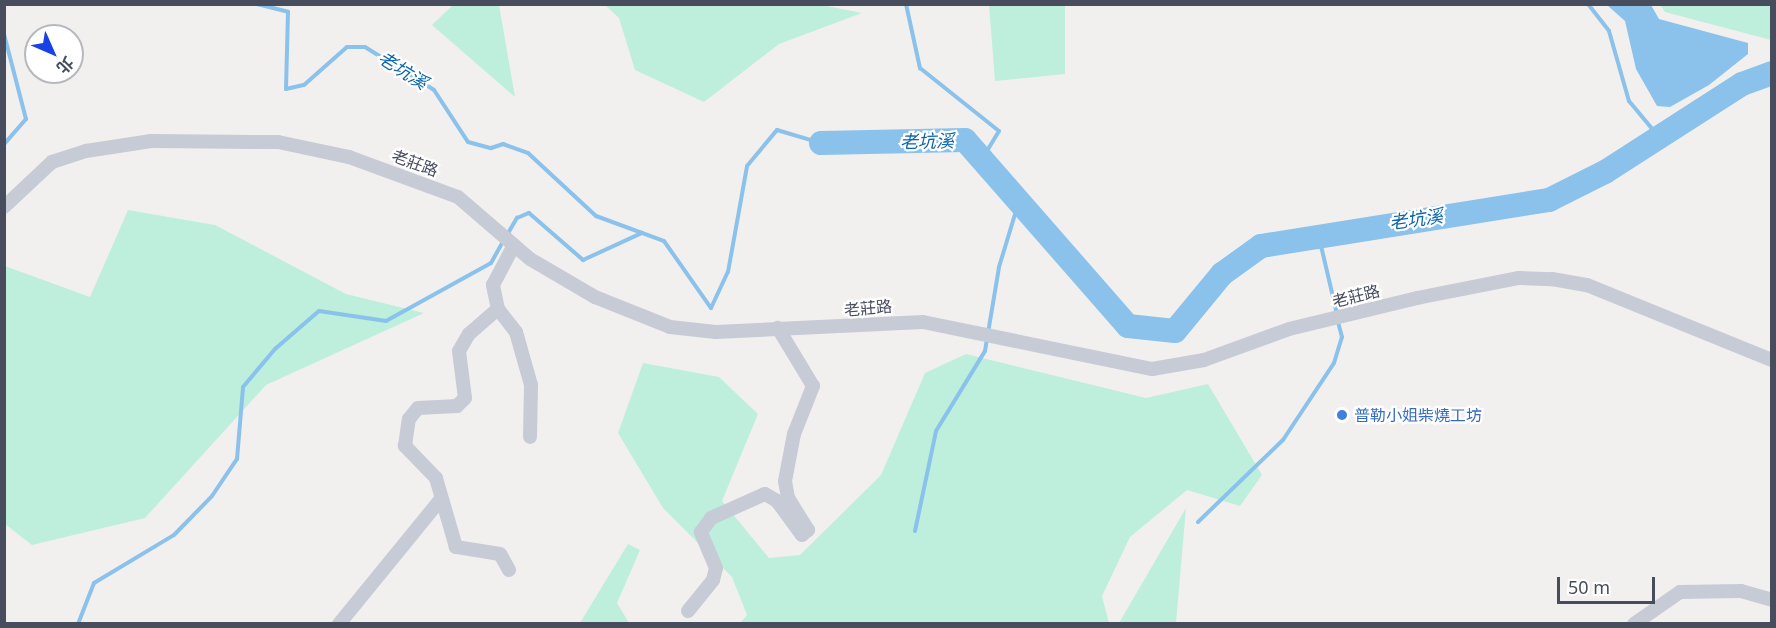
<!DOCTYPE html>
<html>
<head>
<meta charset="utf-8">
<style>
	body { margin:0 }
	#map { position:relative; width:1776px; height:628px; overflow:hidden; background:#f2f0ef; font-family:"Noto Sans","Noto Sans TC",sans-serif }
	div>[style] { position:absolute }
	.green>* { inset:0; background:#bdefdc }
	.water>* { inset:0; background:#8ac2ec }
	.stream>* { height:4px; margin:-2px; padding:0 2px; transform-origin:2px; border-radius:2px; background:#8ac2ec }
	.river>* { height:24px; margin:-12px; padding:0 12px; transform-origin:12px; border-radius:12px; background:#8ac2ec }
	.minor>* { height:14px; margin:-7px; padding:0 7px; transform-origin:7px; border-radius:7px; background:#c6cbd6 }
	.dots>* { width:16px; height:16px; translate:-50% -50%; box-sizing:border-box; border:3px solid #fff; border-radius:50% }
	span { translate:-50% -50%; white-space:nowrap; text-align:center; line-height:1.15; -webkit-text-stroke:4.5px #fff; paint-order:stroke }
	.street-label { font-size:16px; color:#474d5d }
	.shop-label { font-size:16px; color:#366cbe }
	.left { translate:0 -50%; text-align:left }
	.water-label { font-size:18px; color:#0c65ab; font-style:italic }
	.frame { position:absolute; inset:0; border:6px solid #474d5d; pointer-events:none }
	.north { position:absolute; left:24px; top:24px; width:60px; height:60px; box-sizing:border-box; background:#fff; border:2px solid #b5b8be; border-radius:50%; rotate:135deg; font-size:16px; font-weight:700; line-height:24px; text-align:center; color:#474d5d }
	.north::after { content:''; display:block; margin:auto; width:21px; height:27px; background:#1842e3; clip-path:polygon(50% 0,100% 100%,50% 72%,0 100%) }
	.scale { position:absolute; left:1557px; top:577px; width:98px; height:27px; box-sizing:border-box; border:3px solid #474d5d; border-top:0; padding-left:8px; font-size:18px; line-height:21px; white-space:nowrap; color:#474d5d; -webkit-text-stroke:4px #fff; paint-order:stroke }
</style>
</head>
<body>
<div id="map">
	<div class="green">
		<div style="clip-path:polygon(817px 4px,862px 13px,779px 44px,704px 102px,635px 70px,619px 18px,605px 5px)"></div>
		<div style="clip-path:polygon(453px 5px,499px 5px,515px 97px,432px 25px)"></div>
		<div style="clip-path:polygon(989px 5px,1065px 5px,1065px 74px,995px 81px)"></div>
		<div style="clip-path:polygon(1660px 5px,1771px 5px,1771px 40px,1665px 12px)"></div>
		<div style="clip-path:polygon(128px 210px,215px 225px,346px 294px,424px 313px,266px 385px,145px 518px,32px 545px,5px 524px,5px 266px,90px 297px)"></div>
		<div style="clip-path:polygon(966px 354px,1146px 398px,1208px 384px,1262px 475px,1240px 506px,1187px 490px,1130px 537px,1102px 596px,1109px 623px,740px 623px,747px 615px,732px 577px,663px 508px,618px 433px,643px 363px,719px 377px,758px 414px,722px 501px,769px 558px,800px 555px,881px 475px,925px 373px)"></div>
		<div style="clip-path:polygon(1186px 508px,1176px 623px,1119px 623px)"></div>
		<div style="clip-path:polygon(628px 544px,640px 550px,617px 603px,629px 623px,580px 623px)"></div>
	</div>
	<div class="water">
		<div style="clip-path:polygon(1607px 5px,1651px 5px,1659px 19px,1748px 43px,1748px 54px,1709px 85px,1670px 107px,1657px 106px,1636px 69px,1625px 21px)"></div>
	</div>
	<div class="stream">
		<div style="left:257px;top:4px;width:32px;rotate:14deg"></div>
		<div style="left:288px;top:12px;width:77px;rotate:91.5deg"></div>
		<div style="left:286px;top:89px;width:18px;rotate:-13deg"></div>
		<div style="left:304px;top:85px;width:57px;rotate:-41.5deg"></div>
		<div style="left:347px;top:47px;width:18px"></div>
		<div style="left:365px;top:47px;width:81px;rotate:31.9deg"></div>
		<div style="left:434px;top:90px;width:62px;rotate:56.8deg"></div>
		<div style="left:468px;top:142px;width:24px;rotate:15deg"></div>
		<div style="left:491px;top:148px;width:13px;rotate:-18deg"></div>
		<div style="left:503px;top:144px;width:27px;rotate:20deg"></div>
		<div style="left:528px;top:153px;width:93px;rotate:42.8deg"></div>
		<div style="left:596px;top:216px;width:72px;rotate:20.2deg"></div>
		<div style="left:664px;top:241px;width:82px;rotate:55deg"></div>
		<div style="left:711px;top:308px;width:40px;rotate:-65deg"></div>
		<div style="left:728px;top:272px;width:108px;rotate:-79.8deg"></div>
		<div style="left:747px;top:166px;width:47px;rotate:-50.2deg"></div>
		<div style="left:777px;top:130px;width:46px;rotate:16.5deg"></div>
		<div style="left:906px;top:4px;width:66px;rotate:77.7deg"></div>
		<div style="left:920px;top:68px;width:101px;rotate:38.6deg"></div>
		<div style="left:999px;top:131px;width:31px;rotate:121deg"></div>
		<div style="left:1588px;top:4px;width:34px;rotate:52deg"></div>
		<div style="left:1609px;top:31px;width:73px;rotate:74.1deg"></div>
		<div style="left:1629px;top:101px;width:47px;rotate:50.2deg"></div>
		<div style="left:4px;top:34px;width:88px;rotate:75.5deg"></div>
		<div style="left:26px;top:119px;width:33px;rotate:131deg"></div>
		<div style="left:1318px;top:233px;width:83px;rotate:76.8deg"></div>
		<div style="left:507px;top:235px;width:20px;rotate:-60deg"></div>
		<div style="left:517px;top:218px;width:13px;rotate:-23deg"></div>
		<div style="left:529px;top:213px;width:72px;rotate:41deg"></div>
		<div style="left:583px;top:260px;width:65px;rotate:-24.6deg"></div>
		<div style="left:1198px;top:522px;width:118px;rotate:-44deg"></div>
		<div style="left:1283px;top:440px;width:92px;rotate:-56.5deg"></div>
		<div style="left:1334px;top:363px;width:27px;rotate:-73deg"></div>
		<div style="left:1342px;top:337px;width:16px;rotate:-105deg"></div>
		<div style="left:915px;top:531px;width:102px;rotate:-78.1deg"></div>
		<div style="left:936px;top:431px;width:94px;rotate:-58.5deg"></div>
		<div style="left:985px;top:351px;width:85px;rotate:-80.5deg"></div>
		<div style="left:999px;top:267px;width:72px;rotate:-73.1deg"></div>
		<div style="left:78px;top:624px;width:44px;rotate:-68.7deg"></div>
		<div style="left:94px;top:583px;width:93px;rotate:-31deg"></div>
		<div style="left:174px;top:535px;width:54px;rotate:-45.7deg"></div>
		<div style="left:212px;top:496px;width:45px;rotate:-56deg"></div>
		<div style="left:237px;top:459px;width:72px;rotate:-85.2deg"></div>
		<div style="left:243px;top:387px;width:50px;rotate:-49.9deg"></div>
		<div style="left:275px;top:349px;width:58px;rotate:-40.8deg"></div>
		<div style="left:319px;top:311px;width:68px;rotate:8.5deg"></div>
		<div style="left:386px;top:321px;width:120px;rotate:-28.9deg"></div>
		<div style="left:491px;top:263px;width:25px;rotate:-61deg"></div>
	</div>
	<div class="river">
		<div style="left:821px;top:143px;width:144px;rotate:-1.2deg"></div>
		<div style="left:965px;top:140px;width:247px;rotate:48.8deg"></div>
		<div style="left:1128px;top:326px;width:47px;rotate:6.1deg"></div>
		<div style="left:1175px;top:331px;width:74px;rotate:-50.5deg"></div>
		<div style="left:1222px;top:274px;width:48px;rotate:-35.7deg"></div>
		<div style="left:1261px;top:246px;width:292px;rotate:-9.1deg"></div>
		<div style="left:1549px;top:200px;width:63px;rotate:-26.6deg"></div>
		<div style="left:1605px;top:172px;width:163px;rotate:-32.7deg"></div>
		<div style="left:1742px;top:84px;width:32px;rotate:-20deg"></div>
	</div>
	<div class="minor">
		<div style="left:4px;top:207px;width:66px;rotate:-43.2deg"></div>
		<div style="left:52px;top:162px;width:36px;rotate:-18deg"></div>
		<div style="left:86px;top:151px;width:66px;rotate:-8.7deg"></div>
		<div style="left:151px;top:141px;width:127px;rotate:0.5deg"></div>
		<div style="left:278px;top:142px;width:73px;rotate:11.9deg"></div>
		<div style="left:349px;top:157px;width:116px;rotate:20.2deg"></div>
		<div style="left:458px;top:197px;width:95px;rotate:40.7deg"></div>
		<div style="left:530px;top:259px;width:75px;rotate:30.3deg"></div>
		<div style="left:595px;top:297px;width:81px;rotate:21.8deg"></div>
		<div style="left:670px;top:327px;width:46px;rotate:6.2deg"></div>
		<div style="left:716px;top:332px;width:207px;rotate:-2.8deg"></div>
		<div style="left:923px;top:322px;width:234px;rotate:11.6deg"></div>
		<div style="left:1152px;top:369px;width:53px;rotate:-9.8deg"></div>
		<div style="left:1204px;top:360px;width:90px;rotate:-20deg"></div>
		<div style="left:1289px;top:329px;width:132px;rotate:-13.6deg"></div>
		<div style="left:1417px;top:298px;width:104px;rotate:-11.1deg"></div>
		<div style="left:1519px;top:278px;width:33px;rotate:2deg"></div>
		<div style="left:1552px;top:279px;width:36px;rotate:10deg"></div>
		<div style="left:1587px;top:285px;width:200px;rotate:22.1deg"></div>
		<div style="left:498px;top:309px;width:29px;rotate:52deg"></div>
		<div style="left:516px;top:332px;width:55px;rotate:74.2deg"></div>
		<div style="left:531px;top:385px;width:52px;rotate:91.1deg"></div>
		<div style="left:509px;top:570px;width:18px;rotate:-119deg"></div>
		<div style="left:500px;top:554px;width:45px;rotate:-171deg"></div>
		<div style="left:456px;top:547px;width:72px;rotate:-106.2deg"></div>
		<div style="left:436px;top:478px;width:45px;rotate:-134.1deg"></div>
		<div style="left:405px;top:446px;width:27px;rotate:-82deg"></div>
		<div style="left:409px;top:419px;width:14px;rotate:-51deg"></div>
		<div style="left:418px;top:408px;width:39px;rotate:-3deg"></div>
		<div style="left:457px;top:406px;width:11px;rotate:-45deg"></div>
		<div style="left:465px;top:398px;width:47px;rotate:-97.3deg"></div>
		<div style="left:459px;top:351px;width:20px;rotate:-60deg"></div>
		<div style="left:469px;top:334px;width:38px;rotate:-41deg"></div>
		<div style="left:498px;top:309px;width:25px;rotate:-102deg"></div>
		<div style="left:493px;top:285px;width:45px;rotate:-62.3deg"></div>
		<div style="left:688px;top:611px;width:40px;rotate:-51deg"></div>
		<div style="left:713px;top:580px;width:12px;rotate:-76deg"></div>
		<div style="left:716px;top:568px;width:39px;rotate:-113deg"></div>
		<div style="left:701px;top:532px;width:17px;rotate:-54deg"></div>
		<div style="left:711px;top:518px;width:59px;rotate:-24deg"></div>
		<div style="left:765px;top:494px;width:14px;rotate:30deg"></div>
		<div style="left:777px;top:501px;width:42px;rotate:53.7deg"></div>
		<div style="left:802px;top:535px;width:8px;rotate:-40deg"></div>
		<div style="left:808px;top:530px;width:38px;rotate:-122deg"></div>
		<div style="left:788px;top:498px;width:17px;rotate:-100deg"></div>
		<div style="left:785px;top:481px;width:48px;rotate:-79.2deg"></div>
		<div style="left:794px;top:434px;width:52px;rotate:-68.4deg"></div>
		<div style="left:813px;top:386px;width:68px;rotate:-121.1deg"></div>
		<div style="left:339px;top:624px;width:161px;rotate:-50.8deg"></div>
		<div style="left:1634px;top:624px;width:56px;rotate:-34.8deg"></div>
		<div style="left:1680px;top:592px;width:61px;rotate:-0.9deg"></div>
		<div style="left:1741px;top:591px;width:32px;rotate:16deg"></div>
	</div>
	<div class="dots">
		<div style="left:1342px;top:415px;background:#3f7fe0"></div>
	</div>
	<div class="street-label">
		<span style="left:415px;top:163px;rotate:20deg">老莊路</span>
		<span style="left:1356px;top:296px;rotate:-14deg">老莊路</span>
		<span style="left:868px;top:308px;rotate:-5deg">老莊路</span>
	</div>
	<div class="shop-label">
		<span class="left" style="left:1354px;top:415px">普勒小姐柴燒工坊</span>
	</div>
	<div class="water-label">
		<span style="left:403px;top:70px;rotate:32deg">老坑溪</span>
		<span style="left:927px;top:141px;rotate:-1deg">老坑溪</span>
		<span style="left:1416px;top:219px;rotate:-8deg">老坑溪</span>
	</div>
	<div class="frame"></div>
	<div class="north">北</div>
	<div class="scale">50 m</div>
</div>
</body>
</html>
